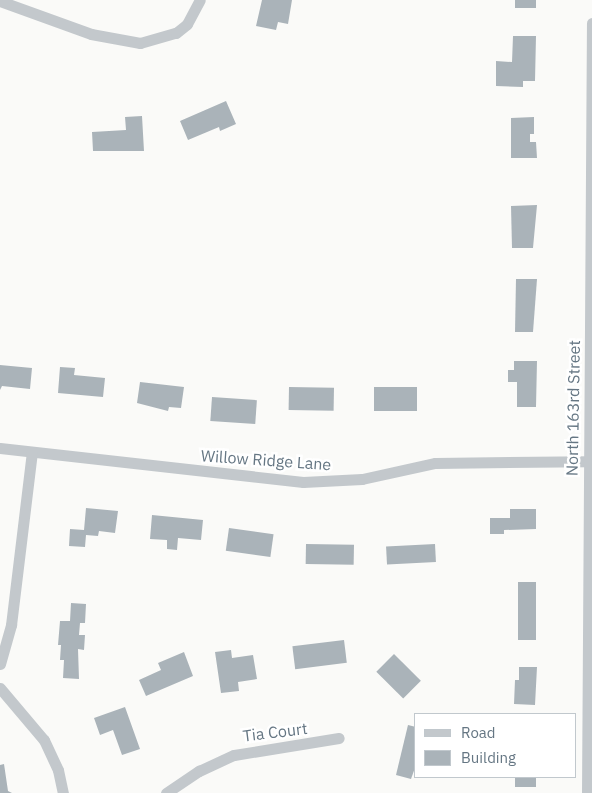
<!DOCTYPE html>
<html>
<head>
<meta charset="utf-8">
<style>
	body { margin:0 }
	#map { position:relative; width:592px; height:793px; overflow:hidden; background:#fafaf8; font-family:"IBM Plex Sans",sans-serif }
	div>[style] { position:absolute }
	.building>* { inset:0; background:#aab3b9; transform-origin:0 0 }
	.minor>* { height:11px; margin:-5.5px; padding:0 5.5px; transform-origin:5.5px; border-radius:5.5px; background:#c3c8cc }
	span { translate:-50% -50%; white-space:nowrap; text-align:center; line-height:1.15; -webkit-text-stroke:5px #fff; paint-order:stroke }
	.street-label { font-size:16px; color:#657683 }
	.legend { position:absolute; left:414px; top:713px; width:162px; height:65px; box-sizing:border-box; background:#fff; border:1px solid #c1c8cd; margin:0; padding:6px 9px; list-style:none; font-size:15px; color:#657683 }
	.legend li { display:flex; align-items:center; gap:10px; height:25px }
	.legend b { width:25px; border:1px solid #c1c8cd }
</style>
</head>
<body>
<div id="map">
	<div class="building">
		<div style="clip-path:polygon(262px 0,292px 0,288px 24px,278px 22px,276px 30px,256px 26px)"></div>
		<div style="left:515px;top:0;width:21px;height:8px"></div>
		<div style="clip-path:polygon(513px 36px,536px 36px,535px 81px,523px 81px,523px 87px,496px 86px,496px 61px,512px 62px)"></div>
		<div style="clip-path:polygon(226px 101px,236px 124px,220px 131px,219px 127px,188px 140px,180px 121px)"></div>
		<div style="clip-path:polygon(142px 116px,144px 151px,93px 151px,92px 132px,126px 130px,125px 117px)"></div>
		<div style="clip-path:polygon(534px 117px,534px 134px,530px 134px,530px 142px,536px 142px,537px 158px,511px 158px,511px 118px)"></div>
		<div style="clip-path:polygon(537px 205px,533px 248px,512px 248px,511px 206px)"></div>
		<div style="clip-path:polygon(516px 279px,537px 279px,533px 332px,515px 332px)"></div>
		<div style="clip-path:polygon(514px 361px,537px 361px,536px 407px,517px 407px,517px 382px,508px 382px,508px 370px,514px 370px)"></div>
		<div style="clip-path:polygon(0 365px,32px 368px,30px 389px,2px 386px,0 390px)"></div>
		<div style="clip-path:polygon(60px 367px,75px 368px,74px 375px,105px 378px,103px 397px,58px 393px)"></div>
		<div style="clip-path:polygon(140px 382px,184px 387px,181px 408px,169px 407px,168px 411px,137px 403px)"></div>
		<div style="left:289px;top:387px;width:45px;height:23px;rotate:1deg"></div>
		<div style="left:374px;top:387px;width:43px;height:24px"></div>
		<div style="left:212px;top:397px;width:45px;height:24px;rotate:4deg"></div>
		<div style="clip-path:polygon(86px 508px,118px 511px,115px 533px,99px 531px,98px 536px,86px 535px,85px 547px,69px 546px,70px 529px,84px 530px)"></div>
		<div style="clip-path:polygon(510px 509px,536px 509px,536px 529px,504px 530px,504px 534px,490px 534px,490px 518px,510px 518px)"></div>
		<div style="clip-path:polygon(152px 515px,203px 520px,201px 540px,178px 538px,177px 550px,167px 549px,167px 540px,150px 539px)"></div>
		<div style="left:229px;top:528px;width:45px;height:23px;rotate:8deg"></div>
		<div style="left:306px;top:544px;width:48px;height:20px;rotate:1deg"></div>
		<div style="left:435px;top:544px;width:18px;height:49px;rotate:87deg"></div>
		<div style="left:518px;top:582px;width:18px;height:58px"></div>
		<div style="clip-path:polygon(71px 603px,86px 604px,85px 623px,80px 623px,79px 635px,85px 635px,84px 650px,78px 649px,79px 679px,63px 678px,64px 660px,60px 660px,61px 645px,58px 645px,60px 621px,70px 621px)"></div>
		<div style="left:344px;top:640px;width:23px;height:52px;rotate:83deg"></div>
		<div style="clip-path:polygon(231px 650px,232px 658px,253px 655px,257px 679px,238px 682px,239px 691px,221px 693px,215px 652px)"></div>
		<div style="clip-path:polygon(184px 652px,193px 676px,146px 696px,139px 680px,161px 670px,158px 663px)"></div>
		<div style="left:394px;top:654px;width:38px;height:25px;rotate:45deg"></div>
		<div style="clip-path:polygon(519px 667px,537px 667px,535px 705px,514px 704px,515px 680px,519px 680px)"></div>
		<div style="clip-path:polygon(125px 707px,140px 749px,122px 755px,113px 730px,100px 735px,94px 718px)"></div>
		<div style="clip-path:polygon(408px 725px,416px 727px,416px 765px,411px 779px,396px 775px)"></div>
		<div style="clip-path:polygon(4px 764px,8px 791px,12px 793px,0 793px,0 765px)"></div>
		<div style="left:515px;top:777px;width:21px;height:10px"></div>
	</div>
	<div class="minor">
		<div style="left:0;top:1px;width:97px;rotate:19.9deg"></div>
		<div style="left:91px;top:34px;width:50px;rotate:10.4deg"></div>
		<div style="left:140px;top:43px;width:37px;rotate:-16deg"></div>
		<div style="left:176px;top:33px;width:14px;rotate:-39deg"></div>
		<div style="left:187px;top:24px;width:27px;rotate:-62deg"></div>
		<div style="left:0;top:448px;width:305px;rotate:6.4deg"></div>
		<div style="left:303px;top:482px;width:59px;rotate:-2.9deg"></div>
		<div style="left:362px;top:479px;width:75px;rotate:-12.4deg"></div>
		<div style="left:435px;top:463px;width:153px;rotate:-0.7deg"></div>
		<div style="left:0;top:664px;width:41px;rotate:-74.2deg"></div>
		<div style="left:11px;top:625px;width:174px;rotate:-83.1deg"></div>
		<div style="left:0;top:688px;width:68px;rotate:49.8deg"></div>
		<div style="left:44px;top:740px;width:33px;rotate:65deg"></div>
		<div style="left:58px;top:770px;width:24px;rotate:78deg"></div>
		<div style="left:166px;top:793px;width:40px;rotate:-34deg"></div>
		<div style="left:199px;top:771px;width:38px;rotate:-25deg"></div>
		<div style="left:234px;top:755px;width:106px;rotate:-9.2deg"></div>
		<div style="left:587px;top:793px;width:770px;rotate:-89.63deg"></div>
	</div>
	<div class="street-label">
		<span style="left:573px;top:408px;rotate:-89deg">North 163rd Street</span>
		<span style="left:266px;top:460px;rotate:4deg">Willow Ridge Lane</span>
		<span style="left:275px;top:732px;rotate:-7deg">Tia Court</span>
	</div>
	<ul class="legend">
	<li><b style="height:6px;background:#c3c8cc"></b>Road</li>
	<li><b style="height:14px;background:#aab3b9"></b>Building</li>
	</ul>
</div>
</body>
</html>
